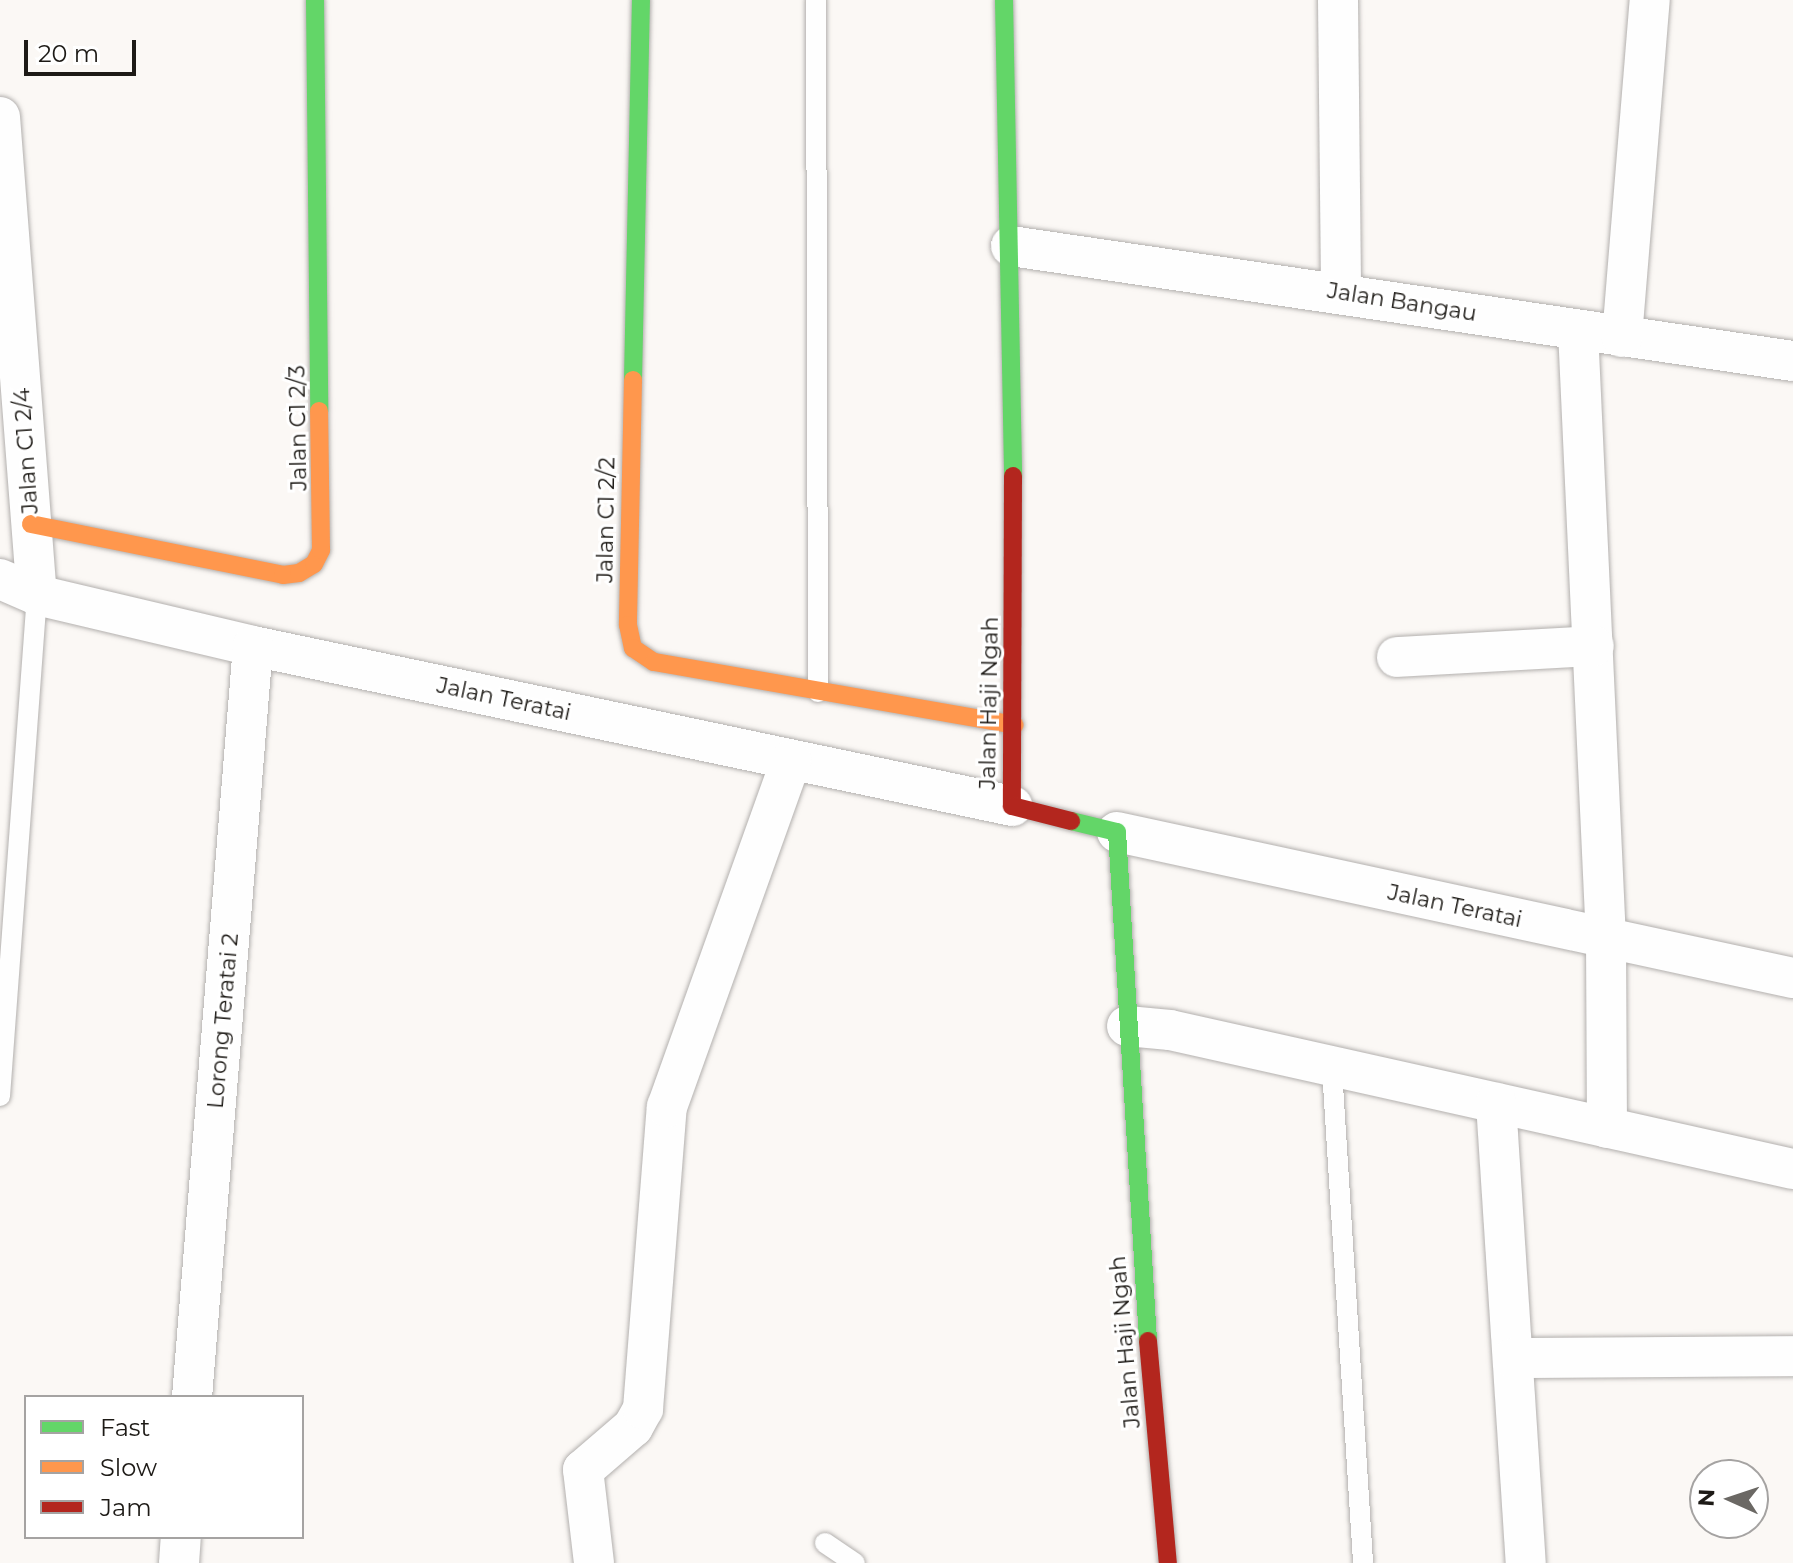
<!DOCTYPE html>
<html>
<head>
<meta charset="utf-8">
<style>
	body { margin:0 }
	#map { position:relative; width:1793px; height:1563px; overflow:hidden; background:#fbf8f5; font-family:Montserrat,sans-serif }
	div>[style] { position:absolute }
	.roads { filter:drop-shadow(0 0 2px #b3b0ae) drop-shadow(0 0 2px #b3b0ae) }
	.lane>* { height:20px; margin:-10px; padding:0 10px; transform-origin:10px; border-radius:10px; background:#fefefe }
	.street>* { height:40px; margin:-20px; padding:0 20px; transform-origin:20px; border-radius:20px; background:#fefefe }
	.fast>* { height:18px; margin:-9px; padding:0 9px; transform-origin:9px; border-radius:9px; background:#63d668 }
	.slow>* { height:18px; margin:-9px; padding:0 9px; transform-origin:9px; border-radius:9px; background:#ff974d }
	.jam>* { height:18px; margin:-9px; padding:0 9px; transform-origin:9px; border-radius:9px; background:#b3261e }
	span { translate:-50% -50%; white-space:nowrap; text-align:center; line-height:1.15; -webkit-text-stroke:6px #fff; paint-order:stroke }
	.street-label { font-size:22px; color:#1d1a16 }
	.legend { position:absolute; left:24px; top:1395px; width:280px; height:144px; box-sizing:border-box; background:#fff; border:2px solid #a5a3a2; margin:0; padding:10px 14px; list-style:none; font-size:24px; color:#1d1a16 }
	.legend li { display:flex; align-items:center; gap:16px; height:40px }
	.legend b { width:40px; border:2px solid #a5a3a2 }
	.north { position:absolute; left:1689px; top:1459px; width:80px; height:80px; box-sizing:border-box; background:#fff; border:2px solid #a5a3a2; border-radius:50%; rotate:273deg; font-size:22px; font-weight:700; line-height:32px; text-align:center; color:#1d1a16 }
	.north::after { content:''; display:block; margin:auto; width:28px; height:36px; background:#6b6864; clip-path:polygon(50% 0,100% 100%,50% 72%,0 100%) }
	.scale { position:absolute; left:24px; top:40px; width:112px; height:36px; box-sizing:border-box; border:4px solid #1d1a16; border-top:0; padding-left:10px; font-size:24px; line-height:28px; white-space:nowrap; color:#1d1a16; -webkit-text-stroke:6px #fff; paint-order:stroke }
</style>
</head>
<body>
<div id="map">
	<div class="roads">
		<div class="lane">
			<div style="left:816px;top:0;width:692px;rotate:89.83deg"></div>
			<div style="left:1332px;top:1069px;width:495px;rotate:86.4deg"></div>
			<div style="left:0;top:1096px;width:502px;rotate:-85.78deg"></div>
			<div style="left:825px;top:1543px;width:36px;rotate:34deg"></div>
		</div>
		<div class="street">
			<div style="left:1338px;top:0;width:292px;rotate:89.4deg"></div>
			<div style="left:0;top:117px;width:479px;rotate:85.6deg"></div>
			<div style="left:1011px;top:246px;width:790px;rotate:8.37deg"></div>
			<div style="left:1578px;top:330px;width:610px;rotate:87.37deg"></div>
			<div style="left:1606px;top:939px;width:189px;rotate:89.7deg"></div>
			<div style="left:1622px;top:337px;width:338px;rotate:-85.3deg"></div>
			<div style="left:0;top:579px;width:40px;rotate:23.4deg"></div>
			<div style="left:37px;top:595px;width:222px;rotate:13.3deg"></div>
			<div style="left:253px;top:646px;width:776px;rotate:11.9deg"></div>
			<div style="left:1397px;top:657px;width:197px;rotate:-3.2deg"></div>
			<div style="left:1117px;top:832px;width:692px;rotate:12.19deg"></div>
			<div style="left:1127px;top:1026px;width:43px;rotate:5.3deg"></div>
			<div style="left:1170px;top:1030px;width:638px;rotate:12.58deg"></div>
			<div style="left:1496px;top:1103px;width:461px;rotate:86.3deg"></div>
			<div style="left:1513px;top:1358px;width:280px;rotate:-0.4deg"></div>
			<div style="left:192px;top:1397px;width:753px;rotate:-85.36deg"></div>
			<div style="left:179px;top:1563px;width:26px;rotate:-86deg"></div>
			<div style="left:594px;top:1563px;width:94px;rotate:-96.7deg"></div>
			<div style="left:583px;top:1470px;width:66px;rotate:-40.7deg"></div>
			<div style="left:633px;top:1427px;width:21px;rotate:-61deg"></div>
			<div style="left:643px;top:1409px;width:303px;rotate:-85.5deg"></div>
			<div style="left:667px;top:1107px;width:368px;rotate:-70.3deg"></div>
		</div>
		<div class="fast">
			<div style="left:315px;top:0;width:411px;rotate:89.4deg"></div>
			<div style="left:1004px;top:0;width:476px;rotate:88.9deg"></div>
			<div style="left:633px;top:380px;width:380px;rotate:-88.8deg"></div>
			<div style="left:1071px;top:821px;width:47px;rotate:13.4deg"></div>
			<div style="left:1117px;top:832px;width:510px;rotate:86.51deg"></div>
		</div>
		<div class="slow">
			<div style="left:633px;top:380px;width:245px;rotate:91.2deg"></div>
			<div style="left:628px;top:625px;width:24px;rotate:78deg"></div>
			<div style="left:633px;top:648px;width:25px;rotate:34deg"></div>
			<div style="left:654px;top:662px;width:366px;rotate:9.9deg"></div>
			<div style="left:31px;top:524px;width:257px;rotate:11.4deg"></div>
			<div style="left:283px;top:575px;width:16px;rotate:-7deg"></div>
			<div style="left:299px;top:573px;width:17px;rotate:-31deg"></div>
			<div style="left:314px;top:564px;width:16px;rotate:-63deg"></div>
			<div style="left:321px;top:550px;width:139px;rotate:-90.8deg"></div>
		</div>
		<div class="jam">
			<div style="left:1013px;top:476px;width:330px;rotate:90.2deg"></div>
			<div style="left:1012px;top:806px;width:61px;rotate:14.3deg"></div>
			<div style="left:1148px;top:1341px;width:223px;rotate:84.9deg"></div>
		</div>
	</div>
	<div class="street-label">
		<span style="left:1402px;top:302px;rotate:9deg">Jalan Bangau</span>
		<span style="left:298px;top:428px;rotate:-91deg">Jalan C1 2/3</span>
		<span style="left:26px;top:451px;rotate:-94deg">Jalan C1 2/4</span>
		<span style="left:606px;top:520px;rotate:-89deg">Jalan C1 2/2</span>
		<span style="left:504px;top:699px;rotate:12deg">Jalan Teratai</span>
		<span style="left:989px;top:703px;rotate:-89deg">Jalan Haji Ngah</span>
		<span style="left:1455px;top:906px;rotate:12deg">Jalan Teratai</span>
		<span style="left:223px;top:1021px;rotate:-85deg">Lorong Teratai 2</span>
		<span style="left:1125px;top:1342px;rotate:-95deg">Jalan Haji Ngah</span>
	</div>
	<ul class="legend">
	<li><b style="height:10px;background:#63d668"></b>Fast</li>
	<li><b style="height:10px;background:#ff974d"></b>Slow</li>
	<li><b style="height:10px;background:#b3261e"></b>Jam</li>
	</ul>
	<div class="north">N</div>
	<div class="scale">20 m</div>
</div>
</body>
</html>
